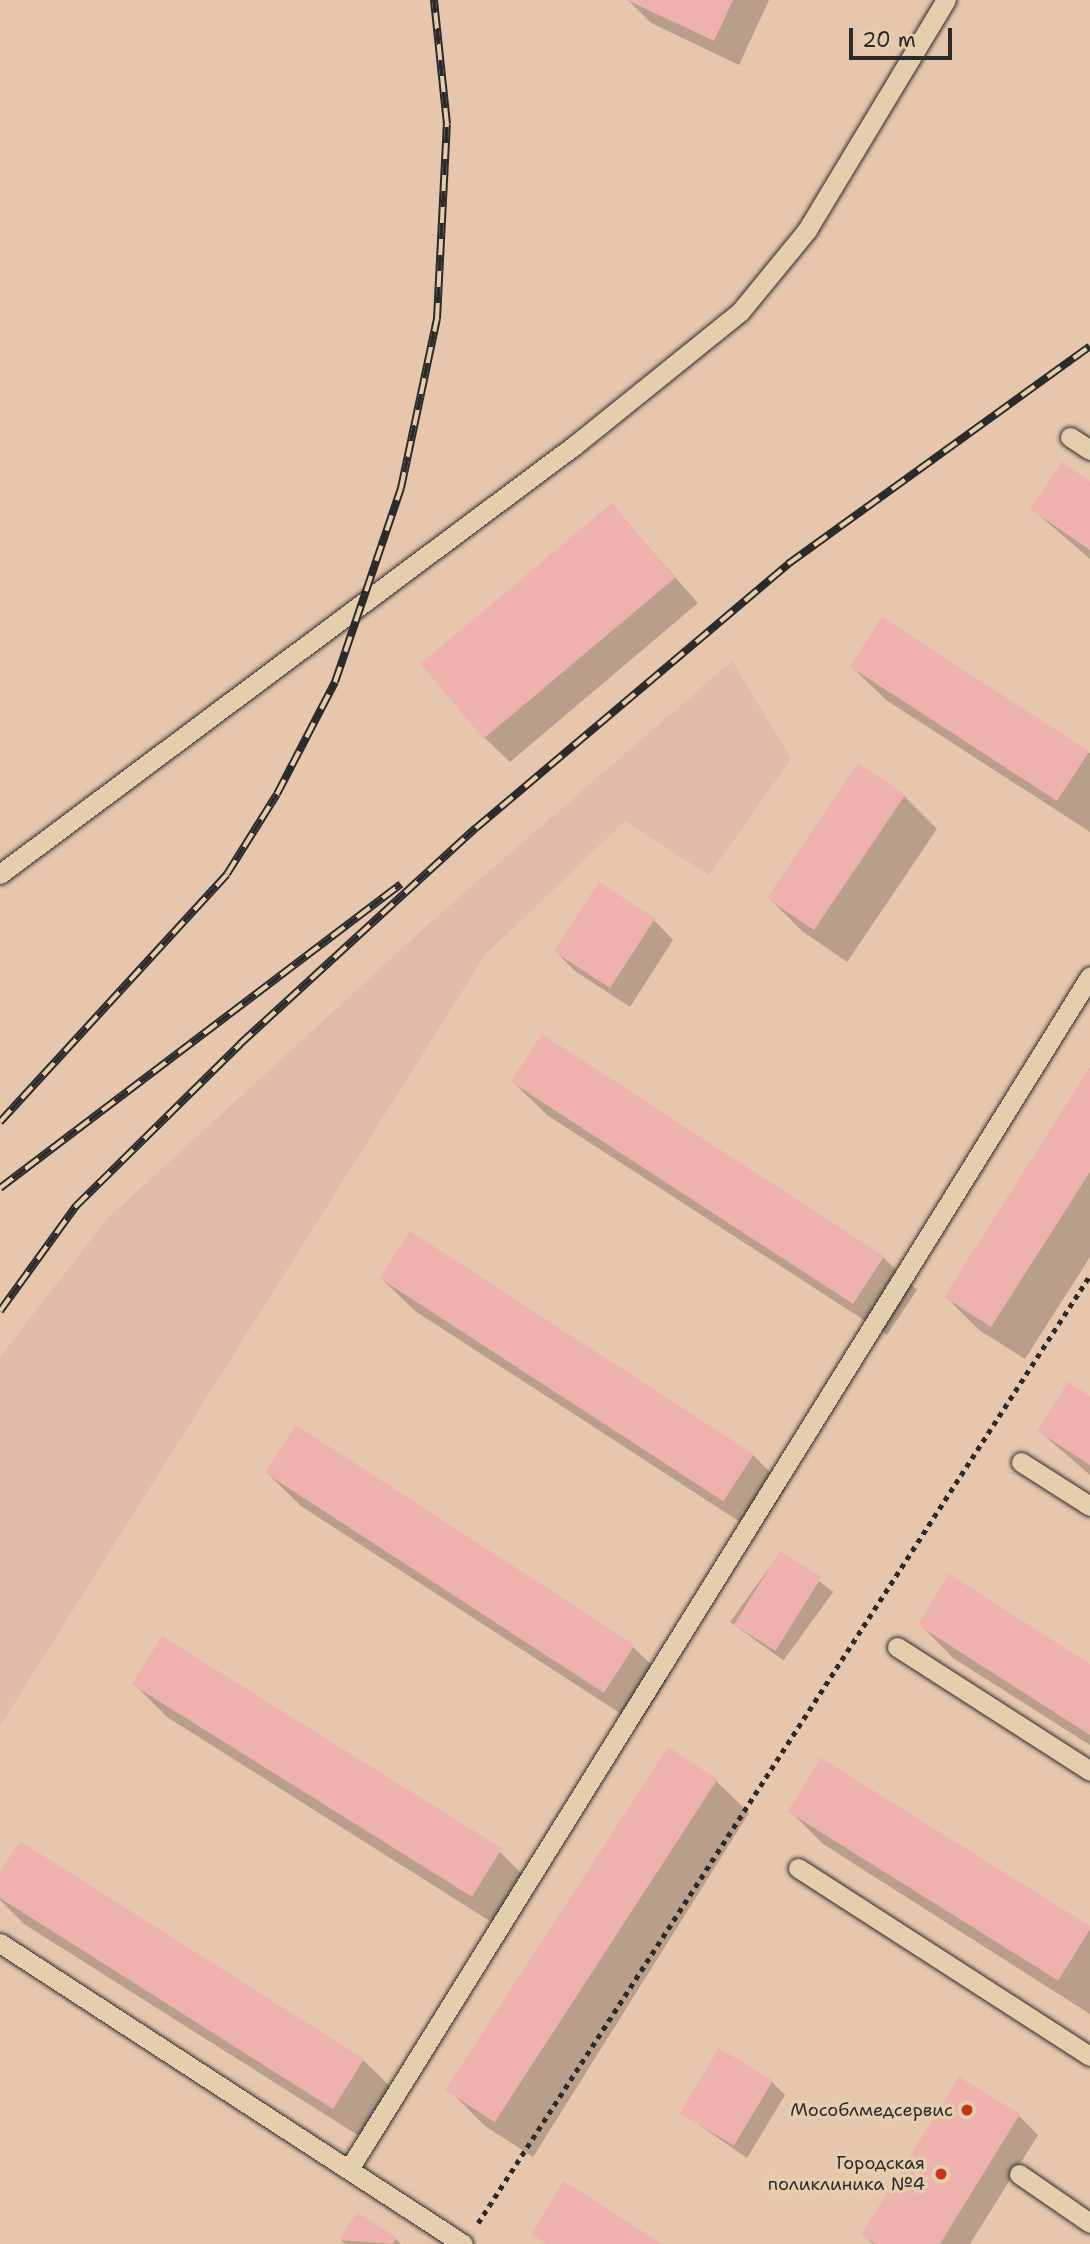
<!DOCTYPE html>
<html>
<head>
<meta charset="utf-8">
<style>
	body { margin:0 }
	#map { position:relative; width:1090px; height:2244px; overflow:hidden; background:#e7c6ae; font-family:"Shantell Sans",sans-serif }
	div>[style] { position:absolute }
	.built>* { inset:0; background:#e1baa9 }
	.shadow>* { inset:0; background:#0003; transform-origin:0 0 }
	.building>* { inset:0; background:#edb2ad; transform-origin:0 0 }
	.path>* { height:4.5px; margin-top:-2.25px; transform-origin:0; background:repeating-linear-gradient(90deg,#2b2b2b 0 5px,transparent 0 10px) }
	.roads { filter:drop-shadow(0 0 2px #2b2b2b) drop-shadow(0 0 2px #2b2b2b) }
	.service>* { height:19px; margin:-9.5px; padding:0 9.5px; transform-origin:9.5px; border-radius:9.5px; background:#e5ceae }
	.rail>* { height:8px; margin-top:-4px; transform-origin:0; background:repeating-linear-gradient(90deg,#e5ceae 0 16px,#2b2b2b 0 32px); box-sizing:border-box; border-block:2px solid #2b2b2b }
	.dots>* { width:19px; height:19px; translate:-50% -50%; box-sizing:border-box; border:4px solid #e5ceae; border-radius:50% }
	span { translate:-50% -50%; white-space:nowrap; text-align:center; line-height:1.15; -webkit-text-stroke:7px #e5ceae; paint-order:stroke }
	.poi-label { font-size:18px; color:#2b2b2b }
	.right { translate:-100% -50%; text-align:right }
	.scale { position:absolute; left:849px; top:28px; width:103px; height:32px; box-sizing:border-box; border:4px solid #2b2b2b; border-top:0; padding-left:9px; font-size:21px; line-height:24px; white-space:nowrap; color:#2b2b2b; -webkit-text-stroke:5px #e5ceae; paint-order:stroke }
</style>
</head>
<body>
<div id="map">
	<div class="built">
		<div style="clip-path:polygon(732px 661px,791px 759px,709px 875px,625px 821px,485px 955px,0 1726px,0 1357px,107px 1219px,434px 919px)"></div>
	</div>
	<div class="shadow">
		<div style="clip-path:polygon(628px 0,769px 0,739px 65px,651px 23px)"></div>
		<div style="clip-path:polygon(1090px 483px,1090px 559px,1032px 509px)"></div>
		<div style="clip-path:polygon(612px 506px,698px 603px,510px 762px,485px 738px)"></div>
		<div style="clip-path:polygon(852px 667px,1090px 753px,1090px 832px,886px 700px)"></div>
		<div style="clip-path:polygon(904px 796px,937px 829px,847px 962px,802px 931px,769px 898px)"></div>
		<div style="clip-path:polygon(599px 885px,654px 920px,673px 940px,630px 1007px,575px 971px,556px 952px)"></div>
		<div style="clip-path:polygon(1090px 1070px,1090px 1257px,1025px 1359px,979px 1330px,946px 1297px)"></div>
		<div style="clip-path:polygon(513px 1082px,883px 1257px,917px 1290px,887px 1335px,547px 1115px)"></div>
		<div style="clip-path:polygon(381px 1278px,753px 1455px,786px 1488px,757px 1533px,415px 1311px)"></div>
		<div style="clip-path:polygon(1090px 1398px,1090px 1475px,1039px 1431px)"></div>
		<div style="clip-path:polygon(267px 1473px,633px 1647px,667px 1680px,638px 1725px,301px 1506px)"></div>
		<div style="left:780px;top:1553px;width:66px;height:85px;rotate:36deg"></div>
		<div style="clip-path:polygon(920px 1624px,1090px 1666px,1090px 1745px,953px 1658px)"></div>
		<div style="clip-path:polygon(134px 1684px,500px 1852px,533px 1885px,504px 1930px,167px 1717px)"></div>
		<div style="clip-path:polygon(715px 1780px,749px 1813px,533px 2157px,485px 2126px,452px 2093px)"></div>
		<div style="clip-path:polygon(790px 1811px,1090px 1931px,1090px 2014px,823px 1844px)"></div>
		<div style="clip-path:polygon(20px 1843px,363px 2060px,397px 2093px,367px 2141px,24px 1924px,0 1900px,0 1875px)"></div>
		<div style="clip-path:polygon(772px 2082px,785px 2095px,747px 2158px,682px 2113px)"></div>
		<div style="clip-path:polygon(1019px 2116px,1038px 2135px,970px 2244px,873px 2244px,864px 2235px)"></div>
		<div style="clip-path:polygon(396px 2239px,401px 2244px,345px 2244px,341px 2240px)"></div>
	</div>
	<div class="building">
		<div style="clip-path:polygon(627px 0,733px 0,714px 41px)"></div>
		<div style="clip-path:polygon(1062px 462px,1090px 481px,1090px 550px,1030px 509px)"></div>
		<div style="left:612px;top:503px;width:98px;height:250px;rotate:50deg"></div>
		<div style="left:882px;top:617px;width:247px;height:59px;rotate:33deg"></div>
		<div style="left:858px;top:763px;width:57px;height:163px;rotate:34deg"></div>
		<div style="left:599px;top:882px;width:67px;height:83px;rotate:33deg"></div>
		<div style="left:542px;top:1034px;width:408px;height:57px;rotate:33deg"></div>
		<div style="clip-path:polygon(1090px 1067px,1090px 1172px,991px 1327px,944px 1297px)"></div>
		<div style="left:410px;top:1231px;width:410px;height:56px;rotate:33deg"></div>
		<div style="clip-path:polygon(1068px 1382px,1090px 1396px,1090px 1465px,1037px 1431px)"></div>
		<div style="left:296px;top:1425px;width:404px;height:57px;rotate:33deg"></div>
		<div style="left:780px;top:1551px;width:49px;height:87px;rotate:32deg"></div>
		<div style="clip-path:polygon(949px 1574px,1090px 1664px,1090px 1735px,918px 1625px)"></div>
		<div style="left:162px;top:1636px;width:401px;height:57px;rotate:32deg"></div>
		<div style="left:668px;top:1747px;width:59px;height:409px;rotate:33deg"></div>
		<div style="left:821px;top:1758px;width:319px;height:63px;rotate:32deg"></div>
		<div style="clip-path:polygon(20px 1841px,364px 2059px,333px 2109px,0 1898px,0 1872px)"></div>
		<div style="left:719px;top:2048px;width:63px;height:76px;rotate:31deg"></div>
		<div style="clip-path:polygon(959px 2077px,1020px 2114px,940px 2244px,876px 2244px,861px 2235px)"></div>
		<div style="clip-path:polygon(564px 2181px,662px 2244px,547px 2244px,531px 2234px)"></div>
		<div style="clip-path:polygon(357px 2212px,397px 2238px,393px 2244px,339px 2240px)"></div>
	</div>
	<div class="path">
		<div style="left:478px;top:2223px;width:1128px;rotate:-57.15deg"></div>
	</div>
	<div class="roads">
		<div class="service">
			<div style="left:1070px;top:437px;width:24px;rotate:33deg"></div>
			<div style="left:0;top:874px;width:717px;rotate:-36.73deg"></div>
			<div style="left:575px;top:445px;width:212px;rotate:-38.9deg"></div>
			<div style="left:740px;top:312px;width:106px;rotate:-50.7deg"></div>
			<div style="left:807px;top:230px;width:269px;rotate:-58.9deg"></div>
			<div style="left:1021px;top:1462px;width:82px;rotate:32.5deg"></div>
			<div style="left:897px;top:1647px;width:229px;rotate:32.7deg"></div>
			<div style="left:798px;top:1868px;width:347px;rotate:32.8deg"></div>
			<div style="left:0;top:1943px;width:552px;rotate:33.03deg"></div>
			<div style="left:349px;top:2169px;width:1404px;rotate:-58.15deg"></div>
			<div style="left:1019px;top:2174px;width:86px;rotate:34.6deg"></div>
		</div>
	</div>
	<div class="rail">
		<div style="left:0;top:1122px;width:336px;rotate:-47.5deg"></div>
		<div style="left:227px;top:874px;width:94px;rotate:-58deg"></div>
		<div style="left:277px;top:794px;width:126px;rotate:-62.6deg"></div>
		<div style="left:335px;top:682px;width:205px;rotate:-71.2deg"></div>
		<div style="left:401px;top:488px;width:173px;rotate:-78deg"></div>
		<div style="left:437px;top:319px;width:195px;rotate:-87.1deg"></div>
		<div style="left:447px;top:124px;width:125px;rotate:-96deg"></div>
		<div style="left:0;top:1188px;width:503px;rotate:-37.17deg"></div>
		<div style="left:0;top:1311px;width:130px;rotate:-54.1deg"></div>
		<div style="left:76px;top:1206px;width:231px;rotate:-44.6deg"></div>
		<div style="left:240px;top:1044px;width:320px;rotate:-42.5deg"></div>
		<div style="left:476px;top:828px;width:409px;rotate:-40.2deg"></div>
		<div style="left:788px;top:564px;width:372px;rotate:-35.8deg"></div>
	</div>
	<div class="dots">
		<div style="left:967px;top:2110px;background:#c8321e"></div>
		<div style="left:941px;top:2174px;background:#c8321e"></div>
	</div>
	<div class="poi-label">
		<span class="right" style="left:953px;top:2110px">Мособлмедсервис</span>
		<span class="right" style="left:925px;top:2174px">Городская<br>поликлиника №4</span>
	</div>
	<div class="scale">20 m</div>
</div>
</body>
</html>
